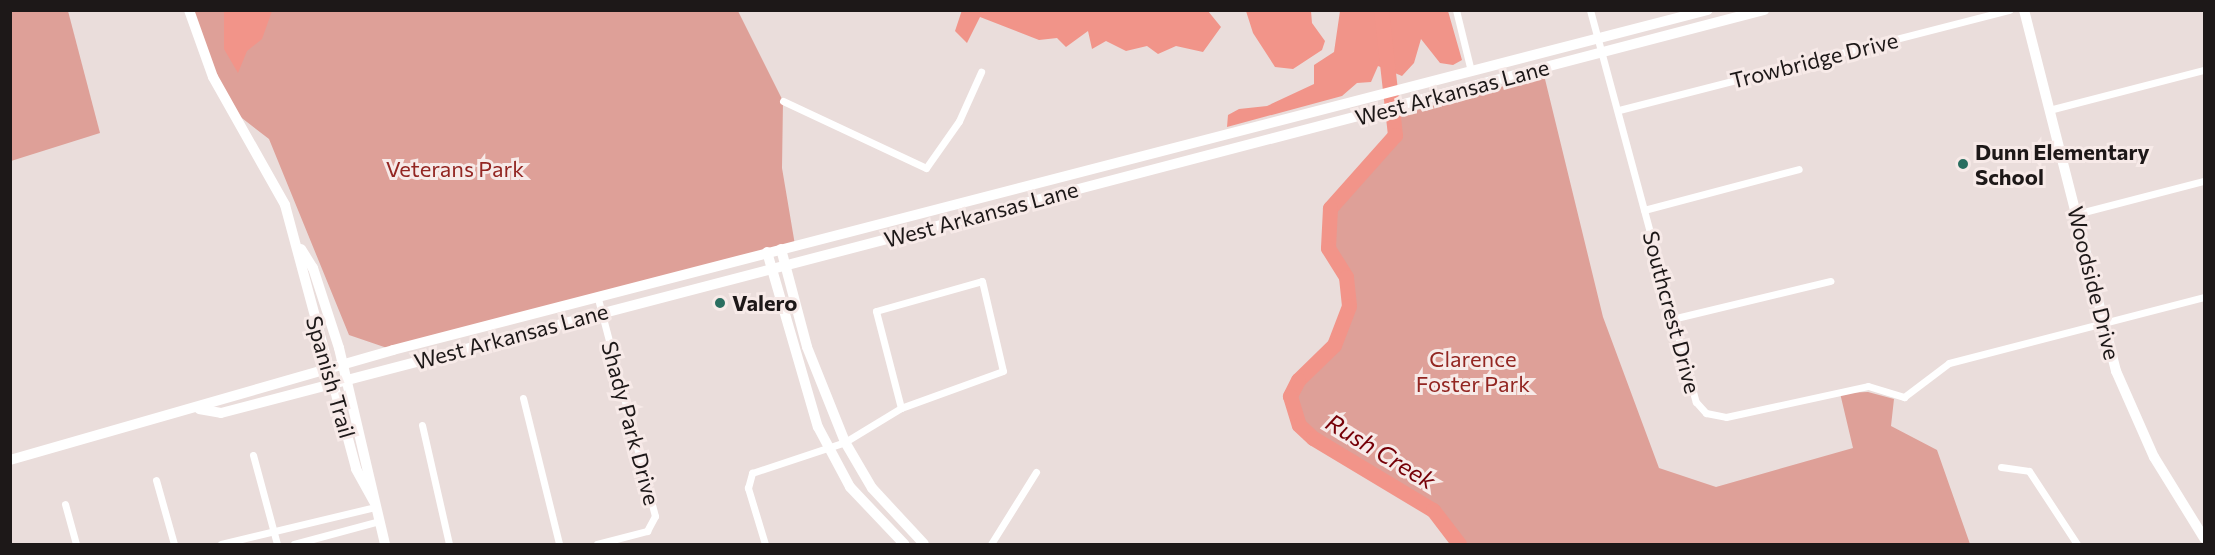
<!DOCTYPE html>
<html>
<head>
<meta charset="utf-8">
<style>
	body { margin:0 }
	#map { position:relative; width:2215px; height:555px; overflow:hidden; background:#eadddb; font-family:Commissioner,sans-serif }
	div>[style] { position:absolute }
	.green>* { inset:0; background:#dea098 }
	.forest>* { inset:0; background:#f19489 }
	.water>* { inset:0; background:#f29489 }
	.river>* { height:15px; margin:-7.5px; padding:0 7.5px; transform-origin:7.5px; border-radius:7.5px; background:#f29489 }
	.street>* { height:7px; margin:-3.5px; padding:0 3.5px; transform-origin:3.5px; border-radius:3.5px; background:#fff }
	.secondary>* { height:10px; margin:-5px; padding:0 5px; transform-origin:5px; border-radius:5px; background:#fff }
	.dots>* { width:16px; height:16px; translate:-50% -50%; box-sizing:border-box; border:3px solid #f7eae8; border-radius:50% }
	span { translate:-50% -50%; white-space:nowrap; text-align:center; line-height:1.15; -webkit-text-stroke:6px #f7eae8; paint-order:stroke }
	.street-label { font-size:22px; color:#1d1818 }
	.poi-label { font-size:22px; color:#1d1818; font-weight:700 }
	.left { translate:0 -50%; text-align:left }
	.park-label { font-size:22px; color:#932622 }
	.water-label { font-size:24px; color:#760007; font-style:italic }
	.frame { position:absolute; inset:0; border:12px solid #1d1818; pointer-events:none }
</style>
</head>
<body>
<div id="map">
	<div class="green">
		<div style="clip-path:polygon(11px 10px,68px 11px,100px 133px,11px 161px)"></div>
		<div style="clip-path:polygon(188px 11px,738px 11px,783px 101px,782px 168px,795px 245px,393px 350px,349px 335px,269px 139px,229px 108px)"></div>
		<div style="clip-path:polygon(1544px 75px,1603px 317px,1659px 468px,1716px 487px,1853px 448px,1840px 393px,1868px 392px,1894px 399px,1891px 426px,1937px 450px,1970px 544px,1459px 544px,1433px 509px,1332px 452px,1299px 425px,1290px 396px,1298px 380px,1334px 345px,1349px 306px,1346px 277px,1328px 248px,1330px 208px,1395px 135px,1395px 116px)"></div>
	</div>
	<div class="forest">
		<div style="clip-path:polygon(962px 10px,1208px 11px,1221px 27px,1203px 52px,1176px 46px,1158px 54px,1147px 46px,1126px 51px,1106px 41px,1092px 49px,1088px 31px,1066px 47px,1057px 38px,1039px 40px,980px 17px,967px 43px,955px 31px)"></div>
		<div style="clip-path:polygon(1340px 11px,1448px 11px,1462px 60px,1453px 65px,1440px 63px,1421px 39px,1414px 63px,1402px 76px,1378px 66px,1371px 82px,1357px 83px,1342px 96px,1227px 127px,1228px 115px,1239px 109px,1267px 106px,1314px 84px,1314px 65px,1334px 52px)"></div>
	</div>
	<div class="water">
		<div style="clip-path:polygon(224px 11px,272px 11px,262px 39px,247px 51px,238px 73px,224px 49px)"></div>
		<div style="clip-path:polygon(1246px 11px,1311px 11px,1312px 23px,1325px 41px,1322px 50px,1293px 69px,1275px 67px,1253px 33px)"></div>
	</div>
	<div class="river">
		<div style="left:1381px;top:10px;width:126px;rotate:83.6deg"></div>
		<div style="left:1395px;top:135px;width:98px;rotate:131.7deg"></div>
		<div style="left:1330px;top:208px;width:40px;rotate:92.9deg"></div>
		<div style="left:1328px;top:248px;width:34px;rotate:58deg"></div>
		<div style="left:1346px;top:277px;width:29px;rotate:84deg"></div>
		<div style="left:1349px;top:306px;width:42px;rotate:111deg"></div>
		<div style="left:1334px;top:345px;width:50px;rotate:135.8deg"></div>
		<div style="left:1298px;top:380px;width:18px;rotate:117deg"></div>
		<div style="left:1290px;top:396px;width:30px;rotate:73deg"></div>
		<div style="left:1299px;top:425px;width:19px;rotate:43deg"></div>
		<div style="left:1313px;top:438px;width:140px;rotate:31deg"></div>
		<div style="left:1433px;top:510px;width:43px;rotate:52.6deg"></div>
	</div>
	<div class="street">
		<div style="left:1456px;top:10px;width:63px;rotate:76.2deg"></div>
		<div style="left:1590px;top:10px;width:406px;rotate:74.9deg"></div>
		<div style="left:1696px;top:402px;width:15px;rotate:48deg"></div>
		<div style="left:1706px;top:413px;width:20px;rotate:11deg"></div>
		<div style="left:1726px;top:417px;width:145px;rotate:-12.3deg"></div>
		<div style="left:1868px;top:386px;width:38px;rotate:17deg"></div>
		<div style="left:1904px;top:397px;width:56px;rotate:-37.1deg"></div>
		<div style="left:1949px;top:363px;width:263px;rotate:-14.5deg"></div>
		<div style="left:783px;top:101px;width:158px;rotate:25.1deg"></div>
		<div style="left:926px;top:168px;width:57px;rotate:-54.9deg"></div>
		<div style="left:959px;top:121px;width:54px;rotate:-65.8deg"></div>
		<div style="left:1619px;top:110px;width:403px;rotate:-14.4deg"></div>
		<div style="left:2049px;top:110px;width:160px;rotate:-14.5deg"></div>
		<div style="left:1644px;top:210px;width:160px;rotate:-14.8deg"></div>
		<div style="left:2076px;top:214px;width:132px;rotate:-14.5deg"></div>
		<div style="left:982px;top:281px;width:92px;rotate:76.9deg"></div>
		<div style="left:1003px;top:371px;width:109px;rotate:160.1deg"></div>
		<div style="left:901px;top:408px;width:100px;rotate:-104.5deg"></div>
		<div style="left:876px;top:311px;width:110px;rotate:-15.8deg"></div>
		<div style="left:1672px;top:319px;width:163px;rotate:-13.5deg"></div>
		<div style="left:523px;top:398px;width:150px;rotate:76.1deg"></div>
		<div style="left:422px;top:425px;width:122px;rotate:77.2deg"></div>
		<div style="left:253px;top:455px;width:92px;rotate:74.9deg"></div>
		<div style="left:2001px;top:467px;width:28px;rotate:8deg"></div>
		<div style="left:2029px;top:471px;width:87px;rotate:56.7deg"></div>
		<div style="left:156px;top:480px;width:66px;rotate:74.3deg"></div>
		<div style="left:65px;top:504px;width:41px;rotate:74.6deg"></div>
		<div style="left:221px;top:544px;width:158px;rotate:-13.5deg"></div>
		<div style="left:294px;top:544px;width:88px;rotate:-15.1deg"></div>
		<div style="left:597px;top:544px;width:52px;rotate:-14.6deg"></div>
		<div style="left:647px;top:531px;width:17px;rotate:-62deg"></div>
		<div style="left:655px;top:516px;width:225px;rotate:-104.7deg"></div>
		<div style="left:765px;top:544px;width:59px;rotate:-106.9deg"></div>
		<div style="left:748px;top:488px;width:16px;rotate:-75deg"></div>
		<div style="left:752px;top:473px;width:98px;rotate:-18.4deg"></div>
		<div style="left:845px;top:442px;width:66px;rotate:-31.3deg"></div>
		<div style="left:991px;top:544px;width:85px;rotate:-58deg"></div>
	</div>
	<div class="secondary">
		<div style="left:189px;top:10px;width:71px;rotate:70.3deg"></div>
		<div style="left:213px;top:77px;width:147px;rotate:60.6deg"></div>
		<div style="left:285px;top:205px;width:273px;rotate:74.9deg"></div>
		<div style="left:356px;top:469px;width:38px;rotate:61deg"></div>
		<div style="left:2024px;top:10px;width:373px;rotate:75.7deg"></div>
		<div style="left:2116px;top:371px;width:94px;rotate:66.2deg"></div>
		<div style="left:2154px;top:457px;width:95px;rotate:58.3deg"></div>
		<div style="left:301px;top:249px;width:22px;rotate:58deg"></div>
		<div style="left:313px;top:268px;width:84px;rotate:72deg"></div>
		<div style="left:339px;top:348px;width:201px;rotate:76.8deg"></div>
		<div style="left:781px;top:249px;width:101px;rotate:75.1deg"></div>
		<div style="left:807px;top:347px;width:102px;rotate:68.2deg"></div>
		<div style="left:845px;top:442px;width:53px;rotate:59.6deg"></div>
		<div style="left:872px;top:488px;width:76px;rotate:47.1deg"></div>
		<div style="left:767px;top:252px;width:182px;rotate:73.8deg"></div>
		<div style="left:818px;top:427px;width:68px;rotate:61.9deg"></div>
		<div style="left:850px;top:487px;width:79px;rotate:46.5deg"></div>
		<div style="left:199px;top:409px;width:22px;rotate:10deg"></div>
		<div style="left:221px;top:413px;width:1595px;rotate:-14.64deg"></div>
		<div style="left:10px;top:460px;width:398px;rotate:-16deg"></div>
		<div style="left:393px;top:350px;width:1358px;rotate:-14.5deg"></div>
	</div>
	<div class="dots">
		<div style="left:1963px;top:164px;background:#2a6e60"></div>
		<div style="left:720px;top:303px;background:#2a6e60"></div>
	</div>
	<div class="street-label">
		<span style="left:1814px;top:60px;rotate:-14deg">Trowbridge Drive</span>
		<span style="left:1452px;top:92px;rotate:-15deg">West Arkansas Lane</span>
		<span style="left:981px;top:214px;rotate:-15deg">West Arkansas Lane</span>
		<span style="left:2094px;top:283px;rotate:76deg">Woodside Drive</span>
		<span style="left:1672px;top:312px;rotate:75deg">Southcrest Drive</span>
		<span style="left:511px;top:336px;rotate:-15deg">West Arkansas Lane</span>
		<span style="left:331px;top:377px;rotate:74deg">Spanish Trail</span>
		<span style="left:631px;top:423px;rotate:75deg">Shady Park Drive</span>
	</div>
	<div class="poi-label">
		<span class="left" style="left:1975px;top:164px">Dunn Elementary<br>School</span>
		<span class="left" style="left:732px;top:303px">Valero</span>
	</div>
	<div class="park-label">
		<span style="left:455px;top:169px">Veterans Park</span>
		<span style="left:1473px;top:371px">Clarence<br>Foster Park</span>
	</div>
	<div class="water-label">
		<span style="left:1381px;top:451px;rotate:31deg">Rush Creek</span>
	</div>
	<div class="frame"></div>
</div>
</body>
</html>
